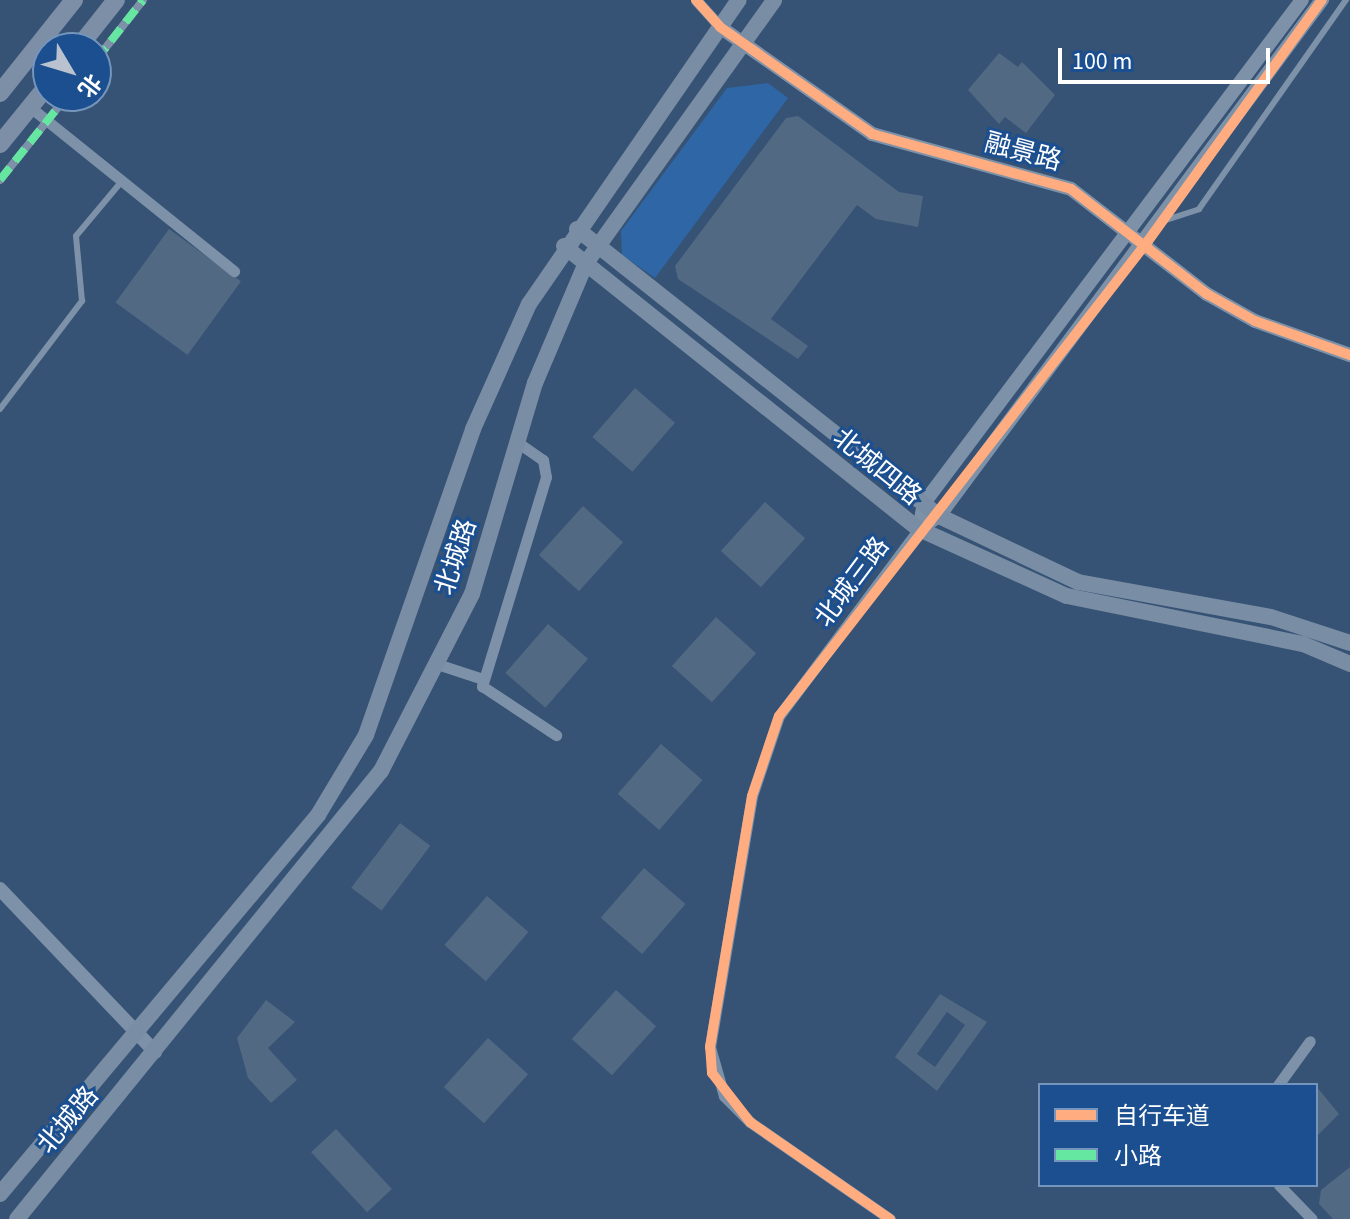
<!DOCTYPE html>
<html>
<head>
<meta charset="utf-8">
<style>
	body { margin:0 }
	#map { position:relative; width:1350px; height:1219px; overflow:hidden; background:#365274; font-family:"Source Sans 3","Noto Sans SC",sans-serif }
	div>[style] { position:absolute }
	.green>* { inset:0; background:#2f66a5 }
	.building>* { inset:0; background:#526984; transform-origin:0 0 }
	.service>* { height:6px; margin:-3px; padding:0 3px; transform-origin:3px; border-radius:3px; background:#7d92a8 }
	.pedestrian>* { height:8px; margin:-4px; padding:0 4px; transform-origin:4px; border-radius:4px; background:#7d92a8 }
	.minor>* { height:11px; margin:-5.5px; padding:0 5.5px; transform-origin:5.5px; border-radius:5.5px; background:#7d92a8 }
	.tertiary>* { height:14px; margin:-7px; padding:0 7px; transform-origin:7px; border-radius:7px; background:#7d92a8 }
	.secondary>* { height:16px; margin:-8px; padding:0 8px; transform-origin:8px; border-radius:8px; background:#798da4 }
	.primary>* { height:18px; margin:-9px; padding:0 9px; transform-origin:9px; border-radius:9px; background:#7d8ea7 }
	.quiet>* { height:8px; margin-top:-4px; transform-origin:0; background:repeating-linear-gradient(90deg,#66e7a1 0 16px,transparent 0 24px) }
	.cycleway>* { height:10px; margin:-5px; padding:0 5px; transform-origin:5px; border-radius:5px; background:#ffac80 }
	span { translate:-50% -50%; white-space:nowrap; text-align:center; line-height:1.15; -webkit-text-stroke:6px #1b4f8f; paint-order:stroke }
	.street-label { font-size:26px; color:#fff }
	.legend { position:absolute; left:1038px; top:1083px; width:280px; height:104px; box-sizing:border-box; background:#1b4f8f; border:2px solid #7695bc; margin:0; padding:10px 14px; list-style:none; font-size:24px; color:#fff }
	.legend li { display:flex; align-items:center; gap:16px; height:40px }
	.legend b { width:40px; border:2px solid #7695bc }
	.north { position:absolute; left:32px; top:32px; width:80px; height:80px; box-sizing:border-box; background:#1b4f8f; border:2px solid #7695bc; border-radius:50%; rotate:128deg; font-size:22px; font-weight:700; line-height:32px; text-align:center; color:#fff }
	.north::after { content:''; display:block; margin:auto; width:28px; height:36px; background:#b9c2ce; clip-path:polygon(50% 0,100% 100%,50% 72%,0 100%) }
	.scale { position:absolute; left:1058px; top:48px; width:212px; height:36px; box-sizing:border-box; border:4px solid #fff; border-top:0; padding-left:10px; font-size:24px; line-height:28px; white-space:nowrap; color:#fff; -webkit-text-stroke:6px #1b4f8f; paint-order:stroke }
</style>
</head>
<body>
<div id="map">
	<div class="green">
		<div style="clip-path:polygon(768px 83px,788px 98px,655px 278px,622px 255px,621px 231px,727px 88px)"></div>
	</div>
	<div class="building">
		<div style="clip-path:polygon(999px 53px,1018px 67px,1022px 62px,1055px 95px,1026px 133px,1005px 117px,999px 124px,968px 90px)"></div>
		<div style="clip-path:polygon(798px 116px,899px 192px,923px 196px,918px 227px,876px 219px,857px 205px,771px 319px,808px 346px,798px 359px,678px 279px,675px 266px,786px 118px)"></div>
		<div style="left:169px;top:229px;width:89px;height:91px;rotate:36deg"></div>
		<div style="left:635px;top:388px;width:53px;height:65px;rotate:41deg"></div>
		<div style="left:765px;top:502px;width:54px;height:66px;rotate:42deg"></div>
		<div style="left:583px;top:506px;width:54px;height:66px;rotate:42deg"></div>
		<div style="left:716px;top:617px;width:54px;height:66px;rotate:42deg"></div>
		<div style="left:548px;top:624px;width:53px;height:65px;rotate:41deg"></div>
		<div style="left:661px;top:744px;width:55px;height:66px;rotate:41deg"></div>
		<div style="left:400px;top:823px;width:38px;height:81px;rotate:37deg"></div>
		<div style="left:644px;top:868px;width:55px;height:66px;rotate:41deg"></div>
		<div style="left:487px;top:896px;width:55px;height:65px;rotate:41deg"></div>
		<div style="left:616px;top:990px;width:54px;height:66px;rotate:42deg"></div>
		<div style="clip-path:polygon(evenodd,940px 994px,987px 1022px,937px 1091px,895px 1057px,940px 994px,947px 1012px,965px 1025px,935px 1067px,917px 1054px,947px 1012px)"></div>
		<div style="clip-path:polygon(266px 1000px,295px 1022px,268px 1048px,297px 1080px,271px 1103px,248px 1078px,237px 1038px)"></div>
		<div style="left:488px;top:1038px;width:54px;height:66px;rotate:42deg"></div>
		<div style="clip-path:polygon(1316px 1086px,1339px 1114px,1316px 1137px)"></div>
		<div style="left:336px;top:1129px;width:82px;height:34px;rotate:47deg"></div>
		<div style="clip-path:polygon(1350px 1167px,1350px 1219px,1333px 1219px,1319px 1204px,1321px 1190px)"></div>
	</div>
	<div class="service">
		<div style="left:1163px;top:221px;width:38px;rotate:-18deg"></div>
		<div style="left:1199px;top:209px;width:256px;rotate:-54.9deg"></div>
		<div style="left:0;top:409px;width:136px;rotate:-52.8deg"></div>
		<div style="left:82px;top:301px;width:65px;rotate:-95.3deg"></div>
		<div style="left:76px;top:236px;width:72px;rotate:-50.1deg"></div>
	</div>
	<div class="pedestrian">
		<div style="left:96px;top:60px;width:76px;rotate:-51.9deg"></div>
		<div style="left:0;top:180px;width:107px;rotate:-51.4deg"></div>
	</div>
	<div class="minor">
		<div style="left:696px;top:0;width:36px;rotate:48deg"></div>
		<div style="left:30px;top:107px;width:262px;rotate:38.8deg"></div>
		<div style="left:517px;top:442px;width:32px;rotate:35deg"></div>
		<div style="left:543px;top:460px;width:17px;rotate:80deg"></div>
		<div style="left:546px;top:477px;width:219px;rotate:107deg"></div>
		<div style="left:482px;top:686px;width:89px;rotate:33.5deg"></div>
		<div style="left:440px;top:665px;width:45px;rotate:18deg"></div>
		<div style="left:1278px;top:1085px;width:54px;rotate:-54deg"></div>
		<div style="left:1279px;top:1185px;width:47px;rotate:45.9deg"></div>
		<div style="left:890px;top:1219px;width:170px;rotate:-145.3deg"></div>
		<div style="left:750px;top:1122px;width:37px;rotate:-135deg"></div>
		<div style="left:724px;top:1096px;width:51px;rotate:-105.9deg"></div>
		<div style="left:710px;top:1047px;width:254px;rotate:-80.5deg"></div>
		<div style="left:752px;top:796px;width:84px;rotate:-71.4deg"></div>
		<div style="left:779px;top:716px;width:234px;rotate:-53.2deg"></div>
	</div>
	<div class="tertiary">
		<div style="left:720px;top:27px;width:186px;rotate:35.1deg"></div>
		<div style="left:872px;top:134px;width:206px;rotate:15.4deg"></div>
		<div style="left:1071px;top:189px;width:172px;rotate:37.7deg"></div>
		<div style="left:1207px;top:294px;width:55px;rotate:29.4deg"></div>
		<div style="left:1255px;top:321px;width:101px;rotate:19.7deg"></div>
		<div style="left:919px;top:529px;width:24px;rotate:-33deg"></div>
		<div style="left:939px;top:516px;width:643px;rotate:-53.42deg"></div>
		<div style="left:919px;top:529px;width:26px;rotate:-79deg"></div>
		<div style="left:924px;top:503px;width:629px;rotate:-53.08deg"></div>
		<div style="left:0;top:889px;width:225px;rotate:46.4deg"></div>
	</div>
	<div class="secondary">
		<div style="left:577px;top:229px;width:462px;rotate:38.4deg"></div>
		<div style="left:939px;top:516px;width:154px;rotate:25.4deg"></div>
		<div style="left:1078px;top:582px;width:196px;rotate:10.3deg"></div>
		<div style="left:1271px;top:617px;width:83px;rotate:18.2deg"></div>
		<div style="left:564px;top:246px;width:454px;rotate:38.6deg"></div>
		<div style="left:919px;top:529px;width:162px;rotate:24.4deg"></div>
		<div style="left:1067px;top:596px;width:241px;rotate:11.5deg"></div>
		<div style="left:1303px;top:644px;width:51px;rotate:23.1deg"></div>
		<div style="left:0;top:1194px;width:495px;rotate:-50deg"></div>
		<div style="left:318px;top:815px;width:93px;rotate:-59deg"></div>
		<div style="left:366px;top:735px;width:324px;rotate:-70.7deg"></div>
		<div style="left:473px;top:429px;width:137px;rotate:-65.9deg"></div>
		<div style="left:529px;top:304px;width:369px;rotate:-55.4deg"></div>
		<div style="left:17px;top:1219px;width:577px;rotate:-50.91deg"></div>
		<div style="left:381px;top:771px;width:199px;rotate:-62.8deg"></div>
		<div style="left:472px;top:594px;width:220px;rotate:-73.4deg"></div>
		<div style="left:535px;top:383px;width:130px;rotate:-67deg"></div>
		<div style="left:586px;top:263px;width:323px;rotate:-54.4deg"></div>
	</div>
	<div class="primary">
		<div style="left:78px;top:48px;width:61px;rotate:-51.6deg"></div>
		<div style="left:0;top:93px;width:119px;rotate:-51.5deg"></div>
		<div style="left:0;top:144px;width:76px;rotate:-50.9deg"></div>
	</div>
	<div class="quiet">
		<div style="left:96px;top:60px;width:76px;rotate:-51.9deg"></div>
		<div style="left:0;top:180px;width:107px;rotate:-51.4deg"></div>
	</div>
	<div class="cycleway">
		<div style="left:696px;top:0;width:36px;rotate:48deg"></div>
		<div style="left:720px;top:27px;width:186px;rotate:35.1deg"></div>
		<div style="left:872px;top:134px;width:206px;rotate:15.4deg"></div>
		<div style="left:1071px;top:189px;width:172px;rotate:37.7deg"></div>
		<div style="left:1207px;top:294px;width:55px;rotate:29.4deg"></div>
		<div style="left:1255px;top:321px;width:101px;rotate:19.7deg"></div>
		<div style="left:890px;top:1219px;width:170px;rotate:-145.3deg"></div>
		<div style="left:750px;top:1122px;width:62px;rotate:-127.8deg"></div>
		<div style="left:712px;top:1073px;width:26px;rotate:-94deg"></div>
		<div style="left:710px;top:1047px;width:254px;rotate:-80.5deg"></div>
		<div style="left:752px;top:796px;width:84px;rotate:-71.4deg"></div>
		<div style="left:779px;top:716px;width:601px;rotate:-52.16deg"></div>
		<div style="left:1148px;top:241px;width:297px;rotate:-54.2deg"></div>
	</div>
	<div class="street-label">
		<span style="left:1023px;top:152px;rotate:15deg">融景路</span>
		<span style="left:877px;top:467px;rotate:39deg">北城四路</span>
		<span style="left:456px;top:557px;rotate:-72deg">北城路</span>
		<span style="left:852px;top:582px;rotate:-53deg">北城三路</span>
		<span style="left:68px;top:1120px;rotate:-50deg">北城路</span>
	</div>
	<ul class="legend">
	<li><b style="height:10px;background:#ffac80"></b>自行车道</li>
	<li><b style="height:10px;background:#66e7a1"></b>小路</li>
	</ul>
	<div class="north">北</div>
	<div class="scale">100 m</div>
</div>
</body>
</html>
